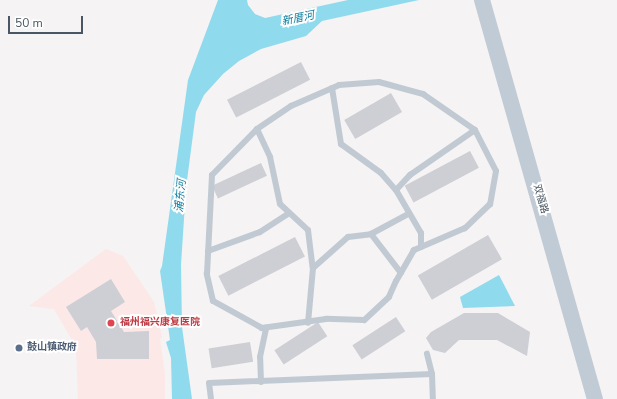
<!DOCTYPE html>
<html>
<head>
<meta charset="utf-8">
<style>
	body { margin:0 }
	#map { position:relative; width:617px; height:399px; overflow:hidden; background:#f5f3f3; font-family:"Nunito Sans","Noto Sans SC",sans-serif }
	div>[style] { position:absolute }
	.medical>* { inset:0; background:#fce8e6 }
	.water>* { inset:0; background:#90daee }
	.building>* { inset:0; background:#cdcfd5; transform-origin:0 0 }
	.lane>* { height:6px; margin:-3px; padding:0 3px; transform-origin:3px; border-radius:3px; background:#c1cad2 }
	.secondary>* { height:16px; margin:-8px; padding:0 8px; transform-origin:8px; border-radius:8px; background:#c1cbd6 }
	.dots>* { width:11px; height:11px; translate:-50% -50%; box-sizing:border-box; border:2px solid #fff; border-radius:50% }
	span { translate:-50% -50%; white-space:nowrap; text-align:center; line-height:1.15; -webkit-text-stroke:4px #fff; paint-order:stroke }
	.street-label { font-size:10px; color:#4a5661 }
	.health-label { font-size:10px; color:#be3a42; font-weight:700 }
	.left { translate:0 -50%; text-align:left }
	.service-label { font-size:10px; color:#4e5e75; font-weight:700 }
	.water-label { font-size:11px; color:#0c7c9b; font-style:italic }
	.scale { position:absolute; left:8px; top:16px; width:75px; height:18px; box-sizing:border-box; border:2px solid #4a5661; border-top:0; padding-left:5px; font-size:12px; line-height:14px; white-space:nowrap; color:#4a5661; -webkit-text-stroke:3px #fff; paint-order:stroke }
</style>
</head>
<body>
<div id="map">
	<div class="medical">
		<div style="clip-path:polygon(106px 249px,123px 256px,154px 302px,162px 337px,160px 339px,165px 374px,165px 399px,78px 399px,76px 347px,54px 309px,29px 306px)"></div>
	</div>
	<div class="water">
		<div style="clip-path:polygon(218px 0,247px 0,248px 5px,255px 14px,265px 18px,348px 0,419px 0,322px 21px,306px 36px,261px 49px,239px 61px,223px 74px,204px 95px,196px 112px,186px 188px,181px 265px,182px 327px,192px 399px,172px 399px,171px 358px,166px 342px,170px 340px,160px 271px,162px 266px,188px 80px)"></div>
		<div style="clip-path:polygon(499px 275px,515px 306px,463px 308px,460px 297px)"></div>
	</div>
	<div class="building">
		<div style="left:301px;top:62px;width:20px;height:83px;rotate:63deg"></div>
		<div style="left:391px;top:93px;width:22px;height:54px;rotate:60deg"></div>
		<div style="left:470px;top:151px;width:19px;height:74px;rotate:62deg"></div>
		<div style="left:261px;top:163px;width:14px;height:54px;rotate:65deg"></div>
		<div style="left:488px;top:235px;width:28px;height:81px;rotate:60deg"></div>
		<div style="left:295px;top:237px;width:22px;height:86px;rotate:63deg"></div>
		<div style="clip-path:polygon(111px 279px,125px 302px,111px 311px,124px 332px,149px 331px,149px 359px,97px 359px,96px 342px,87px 327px,81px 331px,66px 307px)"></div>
		<div style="clip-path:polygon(464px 313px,498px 313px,530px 332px,527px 356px,497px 340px,459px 340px,445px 353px,433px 350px,426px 338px,431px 332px)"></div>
		<div style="left:396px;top:317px;width:17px;height:52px;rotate:57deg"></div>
		<div style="left:318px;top:322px;width:17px;height:52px;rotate:57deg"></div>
		<div style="left:250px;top:342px;width:20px;height:42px;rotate:81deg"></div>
	</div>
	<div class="lane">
		<div style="left:379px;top:82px;width:46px;rotate:15.3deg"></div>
		<div style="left:423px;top:94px;width:63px;rotate:34.7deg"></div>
		<div style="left:475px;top:130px;width:46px;rotate:62.9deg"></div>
		<div style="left:496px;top:171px;width:34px;rotate:100deg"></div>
		<div style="left:490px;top:204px;width:35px;rotate:136deg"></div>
		<div style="left:465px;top:228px;width:56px;rotate:156.7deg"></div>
		<div style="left:414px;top:250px;width:36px;rotate:120deg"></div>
		<div style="left:396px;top:281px;width:17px;rotate:114deg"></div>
		<div style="left:389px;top:297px;width:34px;rotate:137deg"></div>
		<div style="left:364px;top:320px;width:38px;rotate:-178deg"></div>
		<div style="left:326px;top:319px;width:65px;rotate:172deg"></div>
		<div style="left:262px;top:328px;width:56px;rotate:-151.1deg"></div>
		<div style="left:213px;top:301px;width:28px;rotate:-103deg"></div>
		<div style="left:207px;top:274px;width:99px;rotate:-87.1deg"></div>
		<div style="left:212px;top:175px;width:64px;rotate:-45.6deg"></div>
		<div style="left:257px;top:129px;width:41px;rotate:-34.1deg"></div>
		<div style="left:291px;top:106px;width:52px;rotate:-23.6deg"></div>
		<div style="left:339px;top:85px;width:40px;rotate:-4.3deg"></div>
		<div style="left:332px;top:88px;width:57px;rotate:80.9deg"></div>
		<div style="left:341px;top:144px;width:49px;rotate:35.9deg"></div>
		<div style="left:381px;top:173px;width:23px;rotate:49deg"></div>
		<div style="left:257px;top:129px;width:31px;rotate:65deg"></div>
		<div style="left:270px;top:157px;width:48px;rotate:78deg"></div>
		<div style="left:280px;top:204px;width:38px;rotate:43deg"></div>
		<div style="left:308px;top:230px;width:38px;rotate:83deg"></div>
		<div style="left:313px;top:268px;width:55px;rotate:95.2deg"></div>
		<div style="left:371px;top:234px;width:42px;rotate:-28.4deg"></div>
		<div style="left:421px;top:247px;width:14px;rotate:-90deg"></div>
		<div style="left:421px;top:233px;width:50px;rotate:-120.2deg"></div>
		<div style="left:396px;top:190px;width:21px;rotate:-47deg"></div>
		<div style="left:410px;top:175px;width:79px;rotate:-34.7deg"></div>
		<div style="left:208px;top:251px;width:55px;rotate:-20.1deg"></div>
		<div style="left:260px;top:232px;width:35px;rotate:-33deg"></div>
		<div style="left:313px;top:268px;width:47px;rotate:-41.5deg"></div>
		<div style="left:348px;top:237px;width:23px;rotate:-7deg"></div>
		<div style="left:371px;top:234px;width:49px;rotate:52.4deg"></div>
		<div style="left:432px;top:374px;width:25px;rotate:88deg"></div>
		<div style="left:261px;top:382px;width:25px;rotate:-92deg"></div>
		<div style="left:260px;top:357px;width:30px;rotate:-78deg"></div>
		<div style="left:211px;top:399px;width:16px;rotate:-97deg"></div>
		<div style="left:209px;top:383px;width:223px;rotate:-2.3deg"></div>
		<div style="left:432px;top:374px;width:21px;rotate:-104deg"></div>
	</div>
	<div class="secondary">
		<div style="left:482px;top:0;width:415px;rotate:74.2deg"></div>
	</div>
	<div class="dots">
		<div style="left:111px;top:323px;background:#e0444e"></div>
		<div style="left:19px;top:348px;background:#5c6f8a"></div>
	</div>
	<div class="street-label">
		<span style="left:540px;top:199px;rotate:74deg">双福路</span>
	</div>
	<div class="health-label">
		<span class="left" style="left:120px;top:323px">福州福兴康复医院</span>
	</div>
	<div class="service-label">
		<span class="left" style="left:27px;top:348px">鼓山镇政府</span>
	</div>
	<div class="water-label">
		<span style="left:298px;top:19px;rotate:-12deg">新厝河</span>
		<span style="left:181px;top:196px;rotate:-85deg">浦东河</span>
	</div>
	<div class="scale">50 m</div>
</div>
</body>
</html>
